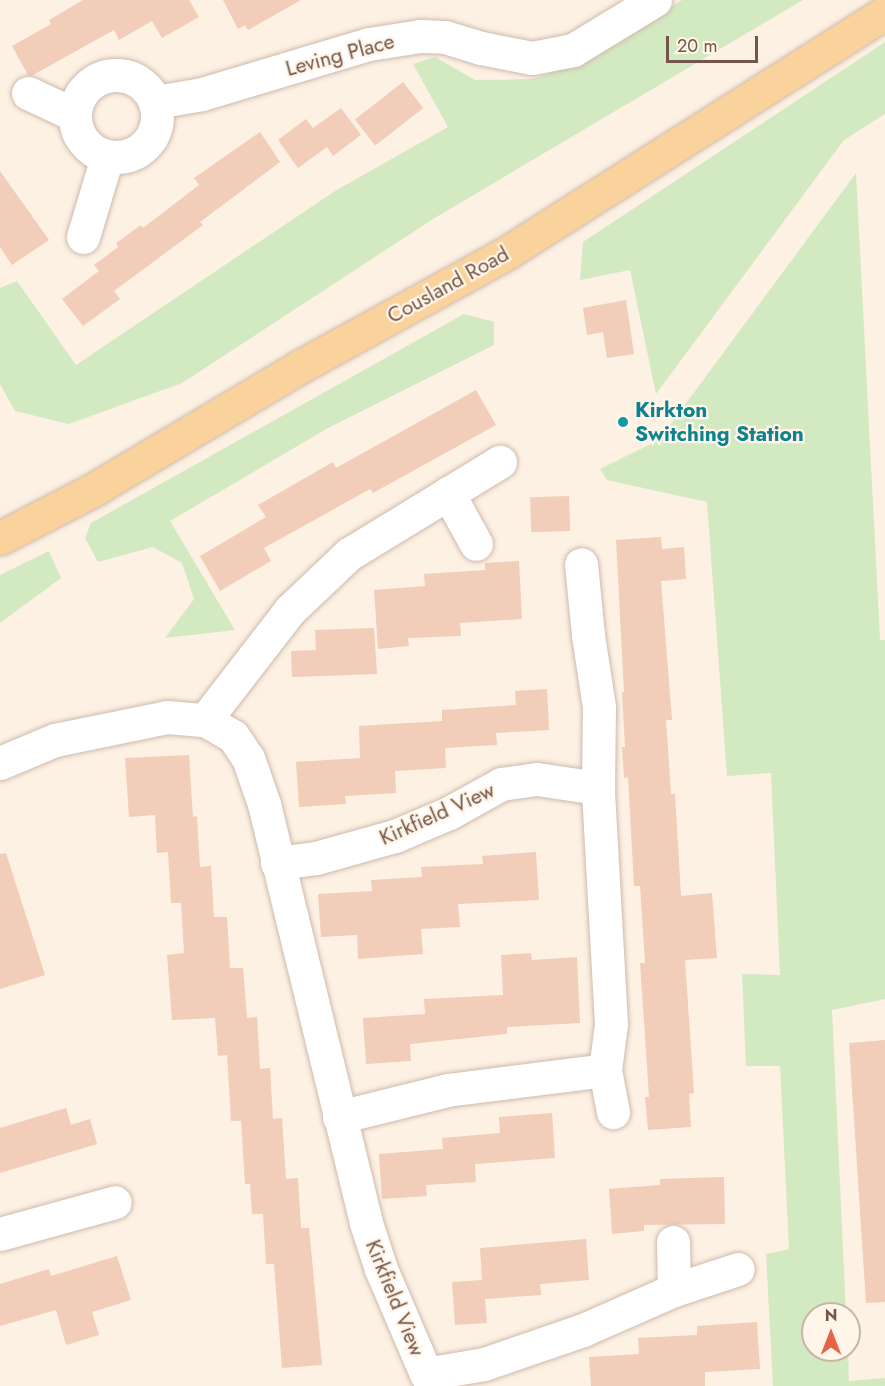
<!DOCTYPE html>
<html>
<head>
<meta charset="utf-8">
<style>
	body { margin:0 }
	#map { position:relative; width:885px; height:1386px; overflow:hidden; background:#fcf1e3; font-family:Jost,sans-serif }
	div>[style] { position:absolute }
	.green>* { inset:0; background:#d3e9c1 }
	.building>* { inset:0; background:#f1cdba; transform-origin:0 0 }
	.roads { filter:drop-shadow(0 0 2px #cfbaac) drop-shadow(0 0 2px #cfbaac) }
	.street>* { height:33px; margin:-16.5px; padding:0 16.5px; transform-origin:16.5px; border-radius:16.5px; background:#fff }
	.street>.ring { margin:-16.5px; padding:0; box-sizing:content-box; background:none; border:33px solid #fff; border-radius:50% }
	.primary>* { height:33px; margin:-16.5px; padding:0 16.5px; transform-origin:16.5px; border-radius:16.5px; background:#fad29b }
	.dots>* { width:16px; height:16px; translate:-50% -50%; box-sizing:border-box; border:3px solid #fff5e9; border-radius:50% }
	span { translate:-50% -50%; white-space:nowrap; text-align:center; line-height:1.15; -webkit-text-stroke:4.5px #fff5e9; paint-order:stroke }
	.street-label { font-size:21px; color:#735649 }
	.culture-label { font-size:21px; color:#0d838f; font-weight:700 }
	.left { translate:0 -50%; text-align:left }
	.north { position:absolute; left:801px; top:1302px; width:60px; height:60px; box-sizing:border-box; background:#fff5e9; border:2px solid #c7b5a9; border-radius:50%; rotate:0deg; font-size:16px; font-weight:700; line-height:24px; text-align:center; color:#735649 }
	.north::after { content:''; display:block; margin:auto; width:21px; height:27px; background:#e56448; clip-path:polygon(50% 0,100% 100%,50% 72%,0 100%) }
	.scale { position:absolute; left:666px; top:36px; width:92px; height:27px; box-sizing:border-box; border:3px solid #735649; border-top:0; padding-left:8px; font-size:18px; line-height:21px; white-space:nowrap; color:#735649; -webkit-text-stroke:4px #fff5e9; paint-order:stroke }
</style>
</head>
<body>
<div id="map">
	<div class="green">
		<div style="clip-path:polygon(682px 0,803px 0,433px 219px,182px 383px,69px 424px,15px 411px,0 384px,0 288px,17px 281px,76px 365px,335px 191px,448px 127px,413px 64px,435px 57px,475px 80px,532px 79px,577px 65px)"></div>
		<div style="clip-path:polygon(885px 42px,885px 114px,844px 140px,656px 394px,630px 270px,580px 280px,583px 242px)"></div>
		<div style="clip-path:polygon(856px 173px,880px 640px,885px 640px,885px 999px,832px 1010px,846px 1314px,813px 1314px,813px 1350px,848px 1350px,849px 1381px,885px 1378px,885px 1386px,773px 1386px,766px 1254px,789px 1249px,780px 1066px,746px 1066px,742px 974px,780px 975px,771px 773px,727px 776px,707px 502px,607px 480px,600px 469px,659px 440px)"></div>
		<div style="clip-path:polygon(464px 314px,494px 322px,494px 345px,328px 428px,170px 521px,235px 630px,165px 638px,194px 599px,182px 563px,153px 547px,98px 562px,85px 538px,91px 523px)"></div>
		<div style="clip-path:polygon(49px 551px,61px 578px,0 623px,0 575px)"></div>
	</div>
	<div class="building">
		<div style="clip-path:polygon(83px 0,189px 0,199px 17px,162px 38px,152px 21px,119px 40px,114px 30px,33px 75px,28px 75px,12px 46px,51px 24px,49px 20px)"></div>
		<div style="clip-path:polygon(223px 0,301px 0,248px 30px,245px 25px,238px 29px)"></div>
		<div style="left:403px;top:82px;width:33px;height:61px;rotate:52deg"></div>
		<div style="clip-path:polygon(341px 108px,361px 135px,333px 156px,327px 147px,298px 168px,278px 140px,306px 119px,313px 128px)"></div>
		<div style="clip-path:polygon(260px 132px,280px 162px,200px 222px,203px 225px,114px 291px,120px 299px,83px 326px,62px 299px,99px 271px,94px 265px,118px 247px,116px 243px,141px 225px,143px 228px,199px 185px,194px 178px)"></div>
		<div style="clip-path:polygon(0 171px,49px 240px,12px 265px,0 247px)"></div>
		<div style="clip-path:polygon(626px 300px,634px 354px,607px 358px,603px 332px,587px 335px,583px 308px)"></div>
		<div style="clip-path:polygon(476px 390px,496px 425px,373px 493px,370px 489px,264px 548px,271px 561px,220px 591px,200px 556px,266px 517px,258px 505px,333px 462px,336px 468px)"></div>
		<div style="left:569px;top:496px;width:35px;height:39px;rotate:88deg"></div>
		<div style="clip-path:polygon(661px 537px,662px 549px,684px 547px,686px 579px,661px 581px,672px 720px,666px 720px,671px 794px,675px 794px,681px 896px,712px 893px,717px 958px,685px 960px,694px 1093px,689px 1094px,691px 1127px,648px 1130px,645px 1097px,649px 1097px,640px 963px,645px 963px,640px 886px,634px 886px,628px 777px,624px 778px,622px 747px,625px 747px,622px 692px,624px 692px,616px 540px)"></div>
		<div style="clip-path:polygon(519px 561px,522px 619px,460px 623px,461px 636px,408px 638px,409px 646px,378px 649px,374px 590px,425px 586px,424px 574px,485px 570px,485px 563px)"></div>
		<div style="clip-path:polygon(374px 628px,377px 674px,292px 677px,291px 651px,316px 650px,315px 630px)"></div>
		<div style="clip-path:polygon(547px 689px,549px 730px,496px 733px,497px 745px,445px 748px,446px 768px,395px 771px,396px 793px,345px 796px,346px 804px,299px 807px,296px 762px,360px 758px,359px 726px,442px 721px,442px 710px,516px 705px,515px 691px)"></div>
		<div style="clip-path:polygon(189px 755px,193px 817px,197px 816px,200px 867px,211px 866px,214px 917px,227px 917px,230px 968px,243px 968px,247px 1018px,257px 1017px,260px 1069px,270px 1068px,273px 1119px,282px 1118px,286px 1179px,298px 1178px,301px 1228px,309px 1228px,322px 1365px,282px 1368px,274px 1264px,266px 1264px,263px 1214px,252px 1214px,250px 1184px,245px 1184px,241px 1121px,231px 1121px,227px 1055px,218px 1056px,215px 1018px,172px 1020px,167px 955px,184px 953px,181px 903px,171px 903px,168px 852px,157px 853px,155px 815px,129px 817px,125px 758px)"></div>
		<div style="clip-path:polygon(536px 852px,539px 900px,458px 904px,460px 927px,421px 929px,423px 954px,358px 959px,357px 935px,321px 937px,318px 894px,372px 891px,371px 880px,422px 877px,421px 867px,483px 864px,482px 856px)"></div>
		<div style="clip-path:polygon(6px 853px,45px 975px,0 989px,0 854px)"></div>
		<div style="clip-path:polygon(531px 953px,532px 960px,577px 957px,580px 1023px,507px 1027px,507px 1034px,410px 1044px,411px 1061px,366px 1064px,363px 1018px,425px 1014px,424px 999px,503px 995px,501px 955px)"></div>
		<div style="clip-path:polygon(885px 1040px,885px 1302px,866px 1303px,849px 1043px)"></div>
		<div style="clip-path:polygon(66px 1108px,71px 1125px,90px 1119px,97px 1144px,0 1173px,0 1128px)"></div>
		<div style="clip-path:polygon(552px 1113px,555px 1158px,475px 1164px,476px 1182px,426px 1185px,427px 1196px,382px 1199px,379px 1154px,443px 1149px,442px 1138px,500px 1133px,499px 1117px)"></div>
		<div style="clip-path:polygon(724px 1177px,725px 1224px,644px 1225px,644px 1231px,612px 1234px,609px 1189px,660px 1185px,660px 1179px)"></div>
		<div style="clip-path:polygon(586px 1239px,589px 1280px,540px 1284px,541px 1295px,485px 1299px,487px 1323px,455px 1325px,452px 1282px,482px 1280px,480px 1248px)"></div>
		<div style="clip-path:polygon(117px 1256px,131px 1300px,92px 1312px,99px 1335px,66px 1345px,56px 1310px,0 1326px,0 1284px,49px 1269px,51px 1276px)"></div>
		<div style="clip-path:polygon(757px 1322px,760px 1369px,705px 1372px,705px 1386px,591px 1386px,589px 1357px,639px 1354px,638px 1338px,697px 1335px,697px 1326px)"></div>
	</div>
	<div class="roads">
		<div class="street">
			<div class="ring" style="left:75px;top:75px;width:49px;height:49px"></div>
			<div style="left:28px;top:93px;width:52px;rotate:25.1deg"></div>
			<div style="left:156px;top:102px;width:47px;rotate:-9.9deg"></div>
			<div style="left:202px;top:94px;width:174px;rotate:-16.7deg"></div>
			<div style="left:369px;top:44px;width:52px;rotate:-8.9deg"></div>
			<div style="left:420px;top:36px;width:25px;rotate:2deg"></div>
			<div style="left:445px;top:37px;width:38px;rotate:17deg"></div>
			<div style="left:481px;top:48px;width:52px;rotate:11.1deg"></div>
			<div style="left:532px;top:58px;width:42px;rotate:-11deg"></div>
			<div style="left:573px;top:50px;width:96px;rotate:-31.4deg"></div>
			<div style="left:83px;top:237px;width:84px;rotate:-73.3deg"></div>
			<div style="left:448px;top:493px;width:58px;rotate:61.2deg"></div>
			<div style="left:205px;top:720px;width:139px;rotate:-52.3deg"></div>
			<div style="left:290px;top:610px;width:81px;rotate:-43.5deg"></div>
			<div style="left:349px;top:554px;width:177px;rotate:-31.4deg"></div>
			<div style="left:0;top:763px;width:60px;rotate:-22.7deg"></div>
			<div style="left:55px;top:740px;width:114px;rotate:-11.6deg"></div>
			<div style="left:167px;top:717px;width:38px;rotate:5deg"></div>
			<div style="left:205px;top:720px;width:32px;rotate:30deg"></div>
			<div style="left:233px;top:736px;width:27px;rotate:56deg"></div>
			<div style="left:248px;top:758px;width:49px;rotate:70.8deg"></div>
			<div style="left:264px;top:804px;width:431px;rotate:76.3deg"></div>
			<div style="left:366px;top:1223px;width:48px;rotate:71.9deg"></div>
			<div style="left:381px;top:1269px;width:114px;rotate:66.8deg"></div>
			<div style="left:426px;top:1374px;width:59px;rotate:-9.8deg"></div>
			<div style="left:484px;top:1364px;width:105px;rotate:-19deg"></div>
			<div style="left:583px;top:1330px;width:99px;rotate:-23.7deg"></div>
			<div style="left:674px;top:1290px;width:67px;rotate:-18.2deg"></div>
			<div style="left:277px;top:863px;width:39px;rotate:-7deg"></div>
			<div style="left:316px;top:858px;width:82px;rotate:-15.6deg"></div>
			<div style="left:395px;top:836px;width:59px;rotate:-23.1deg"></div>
			<div style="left:449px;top:813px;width:60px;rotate:-29.1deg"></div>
			<div style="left:501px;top:784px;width:36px;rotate:-8deg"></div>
			<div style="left:537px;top:779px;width:62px;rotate:8.4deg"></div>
			<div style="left:605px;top:1070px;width:43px;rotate:79.2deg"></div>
			<div style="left:339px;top:1117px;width:111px;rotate:-14deg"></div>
			<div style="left:447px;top:1090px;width:159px;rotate:-7.2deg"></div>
			<div style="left:605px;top:1070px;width:46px;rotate:-82.6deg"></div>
			<div style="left:611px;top:1024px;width:236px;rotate:-93.2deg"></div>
			<div style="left:598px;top:788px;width:81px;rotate:-89.3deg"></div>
			<div style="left:599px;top:707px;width:73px;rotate:-98.7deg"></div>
			<div style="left:588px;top:635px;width:71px;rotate:-95.6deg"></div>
			<div style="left:0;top:1234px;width:119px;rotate:-15.5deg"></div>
			<div style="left:673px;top:1242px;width:48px;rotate:88.8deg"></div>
		</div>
		<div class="primary">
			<div style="left:0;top:538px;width:105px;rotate:-27.3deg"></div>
			<div style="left:93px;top:490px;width:242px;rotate:-30.8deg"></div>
			<div style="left:301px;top:366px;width:236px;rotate:-28.8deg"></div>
			<div style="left:508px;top:252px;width:446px;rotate:-32.4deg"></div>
		</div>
	</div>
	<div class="dots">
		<div style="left:623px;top:422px;background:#0f9aa8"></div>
	</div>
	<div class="street-label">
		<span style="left:340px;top:55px;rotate:-15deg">Leving Place</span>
		<span style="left:448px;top:285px;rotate:-29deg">Cousland Road</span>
		<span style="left:437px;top:814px;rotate:-24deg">Kirkfield View</span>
		<span style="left:395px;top:1298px;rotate:68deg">Kirkfield View</span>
	</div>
	<div class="culture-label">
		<span class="left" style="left:635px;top:422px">Kirkton<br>Switching Station</span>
	</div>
	<div class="north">N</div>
	<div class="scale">20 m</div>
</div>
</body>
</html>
